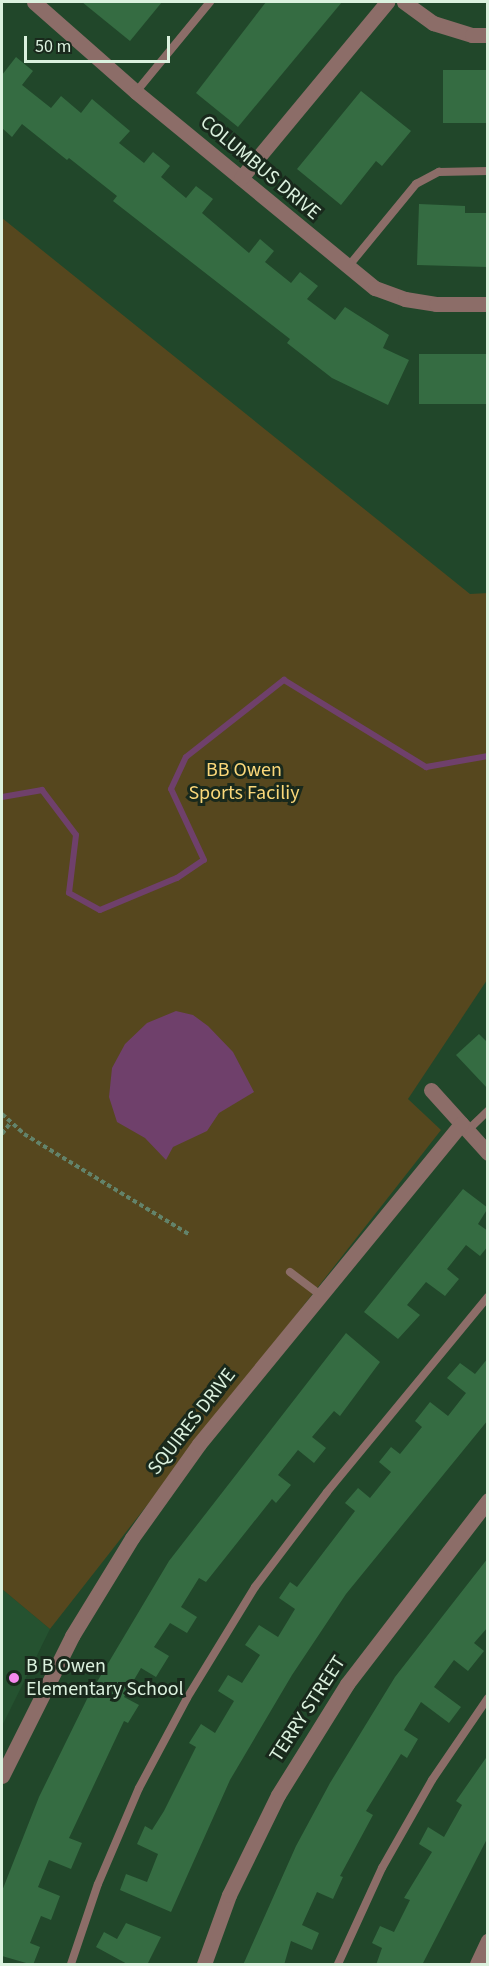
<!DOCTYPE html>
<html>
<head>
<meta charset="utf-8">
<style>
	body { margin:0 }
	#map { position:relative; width:489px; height:1966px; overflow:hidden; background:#21472a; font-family:"Source Sans 3",sans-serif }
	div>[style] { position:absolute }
	.built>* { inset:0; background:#255230 }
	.green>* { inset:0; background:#56471e }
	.water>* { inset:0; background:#6f406b }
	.stream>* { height:6px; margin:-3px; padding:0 3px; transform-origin:3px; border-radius:3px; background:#6f406b }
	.building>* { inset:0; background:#356c42; transform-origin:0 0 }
	.path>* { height:4px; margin-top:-2px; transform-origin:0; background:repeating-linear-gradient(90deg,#63836a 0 4.5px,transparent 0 7.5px) }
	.service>* { height:8px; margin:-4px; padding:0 4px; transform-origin:4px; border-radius:4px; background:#8c6d68 }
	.minor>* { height:15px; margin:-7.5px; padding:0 7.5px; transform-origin:7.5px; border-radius:7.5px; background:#8c6d68 }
	.tertiary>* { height:15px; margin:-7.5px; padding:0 7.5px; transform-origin:7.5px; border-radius:7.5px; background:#8c6d68 }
	.dots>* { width:16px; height:16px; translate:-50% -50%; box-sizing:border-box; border:3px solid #19291c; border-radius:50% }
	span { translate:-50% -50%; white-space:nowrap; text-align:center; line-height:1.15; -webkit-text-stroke:6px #19291c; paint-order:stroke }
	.street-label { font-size:20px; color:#dbf1de }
	.park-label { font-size:20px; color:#fad87a }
	.poi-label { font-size:20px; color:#dbf1de }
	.left { translate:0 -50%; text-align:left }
	.frame { position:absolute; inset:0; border:3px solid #dbf1de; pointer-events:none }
	.scale { position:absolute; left:24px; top:36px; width:146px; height:27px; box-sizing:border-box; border:3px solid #dbf1de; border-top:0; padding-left:8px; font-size:18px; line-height:21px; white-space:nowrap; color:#dbf1de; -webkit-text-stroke:4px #19291c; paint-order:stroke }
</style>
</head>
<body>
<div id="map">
	<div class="built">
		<div style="clip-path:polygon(2px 1589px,50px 1629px,2px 1726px)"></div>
	</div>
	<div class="green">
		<div style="clip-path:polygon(2px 218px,470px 594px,488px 593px,487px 980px,408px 1099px,441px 1130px,50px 1629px,2px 1589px)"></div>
	</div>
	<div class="water">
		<div style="clip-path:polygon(176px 1011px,193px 1015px,208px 1026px,233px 1052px,254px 1092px,219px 1113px,207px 1131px,173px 1147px,166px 1160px,145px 1138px,117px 1122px,109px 1097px,112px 1068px,125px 1044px,147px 1023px)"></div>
	</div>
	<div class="stream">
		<div style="left:2px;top:797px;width:41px;rotate:-9.9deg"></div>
		<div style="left:42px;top:790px;width:56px;rotate:52.9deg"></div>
		<div style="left:76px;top:835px;width:58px;rotate:96.9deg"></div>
		<div style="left:69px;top:893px;width:35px;rotate:29deg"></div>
		<div style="left:100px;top:910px;width:83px;rotate:-22.6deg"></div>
		<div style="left:177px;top:878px;width:32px;rotate:-34deg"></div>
		<div style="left:204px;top:860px;width:78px;rotate:-114.9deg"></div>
		<div style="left:171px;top:789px;width:35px;rotate:-65deg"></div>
		<div style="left:186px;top:757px;width:125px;rotate:-38.2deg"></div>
		<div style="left:284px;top:680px;width:167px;rotate:31.5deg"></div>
		<div style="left:426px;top:767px;width:63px;rotate:-10.1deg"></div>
	</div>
	<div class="building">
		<div style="clip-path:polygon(82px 2px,162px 2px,130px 41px)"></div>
		<div style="clip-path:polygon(266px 2px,342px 2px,238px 127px,196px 93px)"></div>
		<div style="clip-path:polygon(16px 57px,33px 71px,22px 85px,51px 108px,61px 96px,81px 113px,92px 99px,130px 131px,119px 143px,144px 163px,153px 152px,170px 166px,161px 177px,186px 198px,196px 186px,213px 199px,202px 213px,249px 253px,260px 239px,274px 251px,265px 262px,291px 283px,300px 272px,318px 286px,307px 299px,335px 320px,345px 307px,389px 335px,383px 348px,409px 360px,388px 405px,332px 378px,287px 343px,290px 339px,113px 201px,117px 196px,69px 158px,67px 160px,22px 124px,12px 137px,2px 128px,2px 75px)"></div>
		<div style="left:488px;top:70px;width:53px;height:45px;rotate:90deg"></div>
		<div style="clip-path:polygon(361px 91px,411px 131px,382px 166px,376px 161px,341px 205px,297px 169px)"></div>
		<div style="clip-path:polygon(419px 204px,465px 206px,465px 213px,488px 213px,488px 267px,417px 265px)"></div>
		<div style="left:488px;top:354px;width:50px;height:69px;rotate:90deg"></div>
		<div style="clip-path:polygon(479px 1034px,488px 1043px,488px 1089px,456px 1055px)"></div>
		<div style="clip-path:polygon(463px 1189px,488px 1208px,478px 1224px,488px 1231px,488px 1246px,480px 1256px,466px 1245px,447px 1269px,459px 1279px,445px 1296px,426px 1282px,407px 1305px,420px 1315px,398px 1339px,364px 1312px)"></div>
		<div style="clip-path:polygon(346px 1333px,380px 1362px,340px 1416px,334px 1411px,312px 1437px,326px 1448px,314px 1463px,298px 1450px,278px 1475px,291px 1485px,276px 1503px,272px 1499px,206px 1582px,199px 1578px,181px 1607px,197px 1617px,187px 1633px,170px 1623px,154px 1647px,169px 1656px,156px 1677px,141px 1668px,124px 1697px,139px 1705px,128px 1723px,124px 1721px,69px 1838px,82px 1843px,71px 1869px,49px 1860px,38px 1887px,60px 1896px,51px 1920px,41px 1916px,30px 1943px,40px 1947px,33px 1965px,2px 1956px,2px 1891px,39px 1797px,88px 1697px,169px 1561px)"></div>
		<div style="clip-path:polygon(488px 1358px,488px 1420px,346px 1594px,292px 1675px,230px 1780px,171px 1912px,120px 1890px,126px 1874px,147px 1882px,158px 1854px,137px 1844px,145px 1826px,152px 1830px,164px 1811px,196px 1747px,189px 1743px,201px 1724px,215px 1733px,234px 1701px,218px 1691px,228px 1675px,242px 1683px,260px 1655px,245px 1645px,259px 1625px,278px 1637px,295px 1609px,279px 1598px,290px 1582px,297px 1587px,355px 1511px,345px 1503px,358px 1488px,370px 1498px,391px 1472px,379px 1462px,391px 1447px,400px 1454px,422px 1427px,415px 1421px,430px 1402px,448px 1416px,466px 1393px,447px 1378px,460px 1363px,475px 1374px)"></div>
		<div style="clip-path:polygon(488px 1558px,488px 1627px,474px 1643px,484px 1651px,468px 1671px,454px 1660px,434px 1687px,461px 1707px,449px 1723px,421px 1702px,404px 1730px,418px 1739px,407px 1758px,401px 1754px,366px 1811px,373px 1815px,340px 1876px,343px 1877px,333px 1899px,317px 1892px,302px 1925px,319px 1933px,312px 1950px,291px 1941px,284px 1965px,243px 1965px,296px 1846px,330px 1783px,395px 1677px)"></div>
		<div style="clip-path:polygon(488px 1755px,488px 1837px,422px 1965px,376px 1965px,382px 1948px,372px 1943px,380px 1926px,394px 1932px,410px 1900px,404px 1898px,432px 1852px,419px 1844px,428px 1827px,444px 1837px,462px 1805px,456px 1801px)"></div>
		<div style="clip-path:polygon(126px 1923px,161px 1937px,147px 1965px,129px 1965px,96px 1947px,104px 1932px,117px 1939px)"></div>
	</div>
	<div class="path">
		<div style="left:2px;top:1114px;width:30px;rotate:42deg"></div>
		<div style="left:24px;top:1134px;width:194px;rotate:31.3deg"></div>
		<div style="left:2px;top:1134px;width:15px;rotate:-53deg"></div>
	</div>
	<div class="service">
		<div style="left:136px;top:92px;width:117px;rotate:-50.6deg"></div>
		<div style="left:347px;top:268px;width:109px;rotate:-50.6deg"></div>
		<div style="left:416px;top:184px;width:26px;rotate:-28deg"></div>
		<div style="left:439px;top:172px;width:49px;rotate:-1.2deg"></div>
		<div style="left:467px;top:1131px;width:29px;rotate:-44deg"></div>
		<div style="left:290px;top:1272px;width:39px;rotate:37deg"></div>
		<div style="left:71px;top:1964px;width:84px;rotate:-71.4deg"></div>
		<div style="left:98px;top:1884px;width:104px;rotate:-66.9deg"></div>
		<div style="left:139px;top:1788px;width:102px;rotate:-61.9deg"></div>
		<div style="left:187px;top:1698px;width:130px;rotate:-58.5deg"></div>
		<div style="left:255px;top:1587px;width:119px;rotate:-52.8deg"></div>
		<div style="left:327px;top:1492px;width:253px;rotate:-50.5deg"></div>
		<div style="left:338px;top:1964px;width:106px;rotate:-65.4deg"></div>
		<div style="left:382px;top:1868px;width:101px;rotate:-60.4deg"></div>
		<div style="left:432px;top:1780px;width:99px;rotate:-55.7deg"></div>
	</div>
	<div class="minor">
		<div style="left:34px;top:2px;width:136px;rotate:41.4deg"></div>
		<div style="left:136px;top:92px;width:309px;rotate:39.4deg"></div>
		<div style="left:375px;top:288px;width:32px;rotate:20deg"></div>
		<div style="left:405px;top:299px;width:31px;rotate:9deg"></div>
		<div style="left:436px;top:304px;width:52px"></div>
		<div style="left:404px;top:2px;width:36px;rotate:36deg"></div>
		<div style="left:433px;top:23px;width:41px;rotate:17.1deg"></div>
		<div style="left:472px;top:35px;width:16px"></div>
		<div style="left:241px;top:178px;width:229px;rotate:-50.3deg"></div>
		<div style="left:204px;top:1964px;width:73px;rotate:-70.1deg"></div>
		<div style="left:229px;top:1895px;width:111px;rotate:-63.9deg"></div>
		<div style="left:278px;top:1795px;width:131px;rotate:-58.1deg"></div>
		<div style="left:347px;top:1684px;width:232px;rotate:-52.5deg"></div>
		<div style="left:477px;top:1964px;width:26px;rotate:-65deg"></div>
	</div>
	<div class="tertiary">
		<div style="left:431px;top:1090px;width:85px;rotate:47.9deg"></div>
		<div style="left:2px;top:1776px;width:157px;rotate:-63.4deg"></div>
		<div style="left:72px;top:1636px;width:115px;rotate:-58.5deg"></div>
		<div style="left:132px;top:1538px;width:115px;rotate:-54.5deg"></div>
		<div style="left:199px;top:1444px;width:414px;rotate:-50.7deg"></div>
	</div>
	<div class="dots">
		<div style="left:14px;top:1678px;background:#f589ee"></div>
	</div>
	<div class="street-label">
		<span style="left:260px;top:168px;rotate:40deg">COLUMBUS DRIVE</span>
		<span style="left:192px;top:1422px;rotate:-52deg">SQUIRES DRIVE</span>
		<span style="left:308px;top:1709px;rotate:-57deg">TERRY STREET</span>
	</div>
	<div class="park-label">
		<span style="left:244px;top:782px">BB Owen<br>Sports Faciliy</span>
	</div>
	<div class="poi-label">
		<span class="left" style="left:26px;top:1678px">B B Owen<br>Elementary School</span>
	</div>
	<div class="frame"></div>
	<div class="scale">50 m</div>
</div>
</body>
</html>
